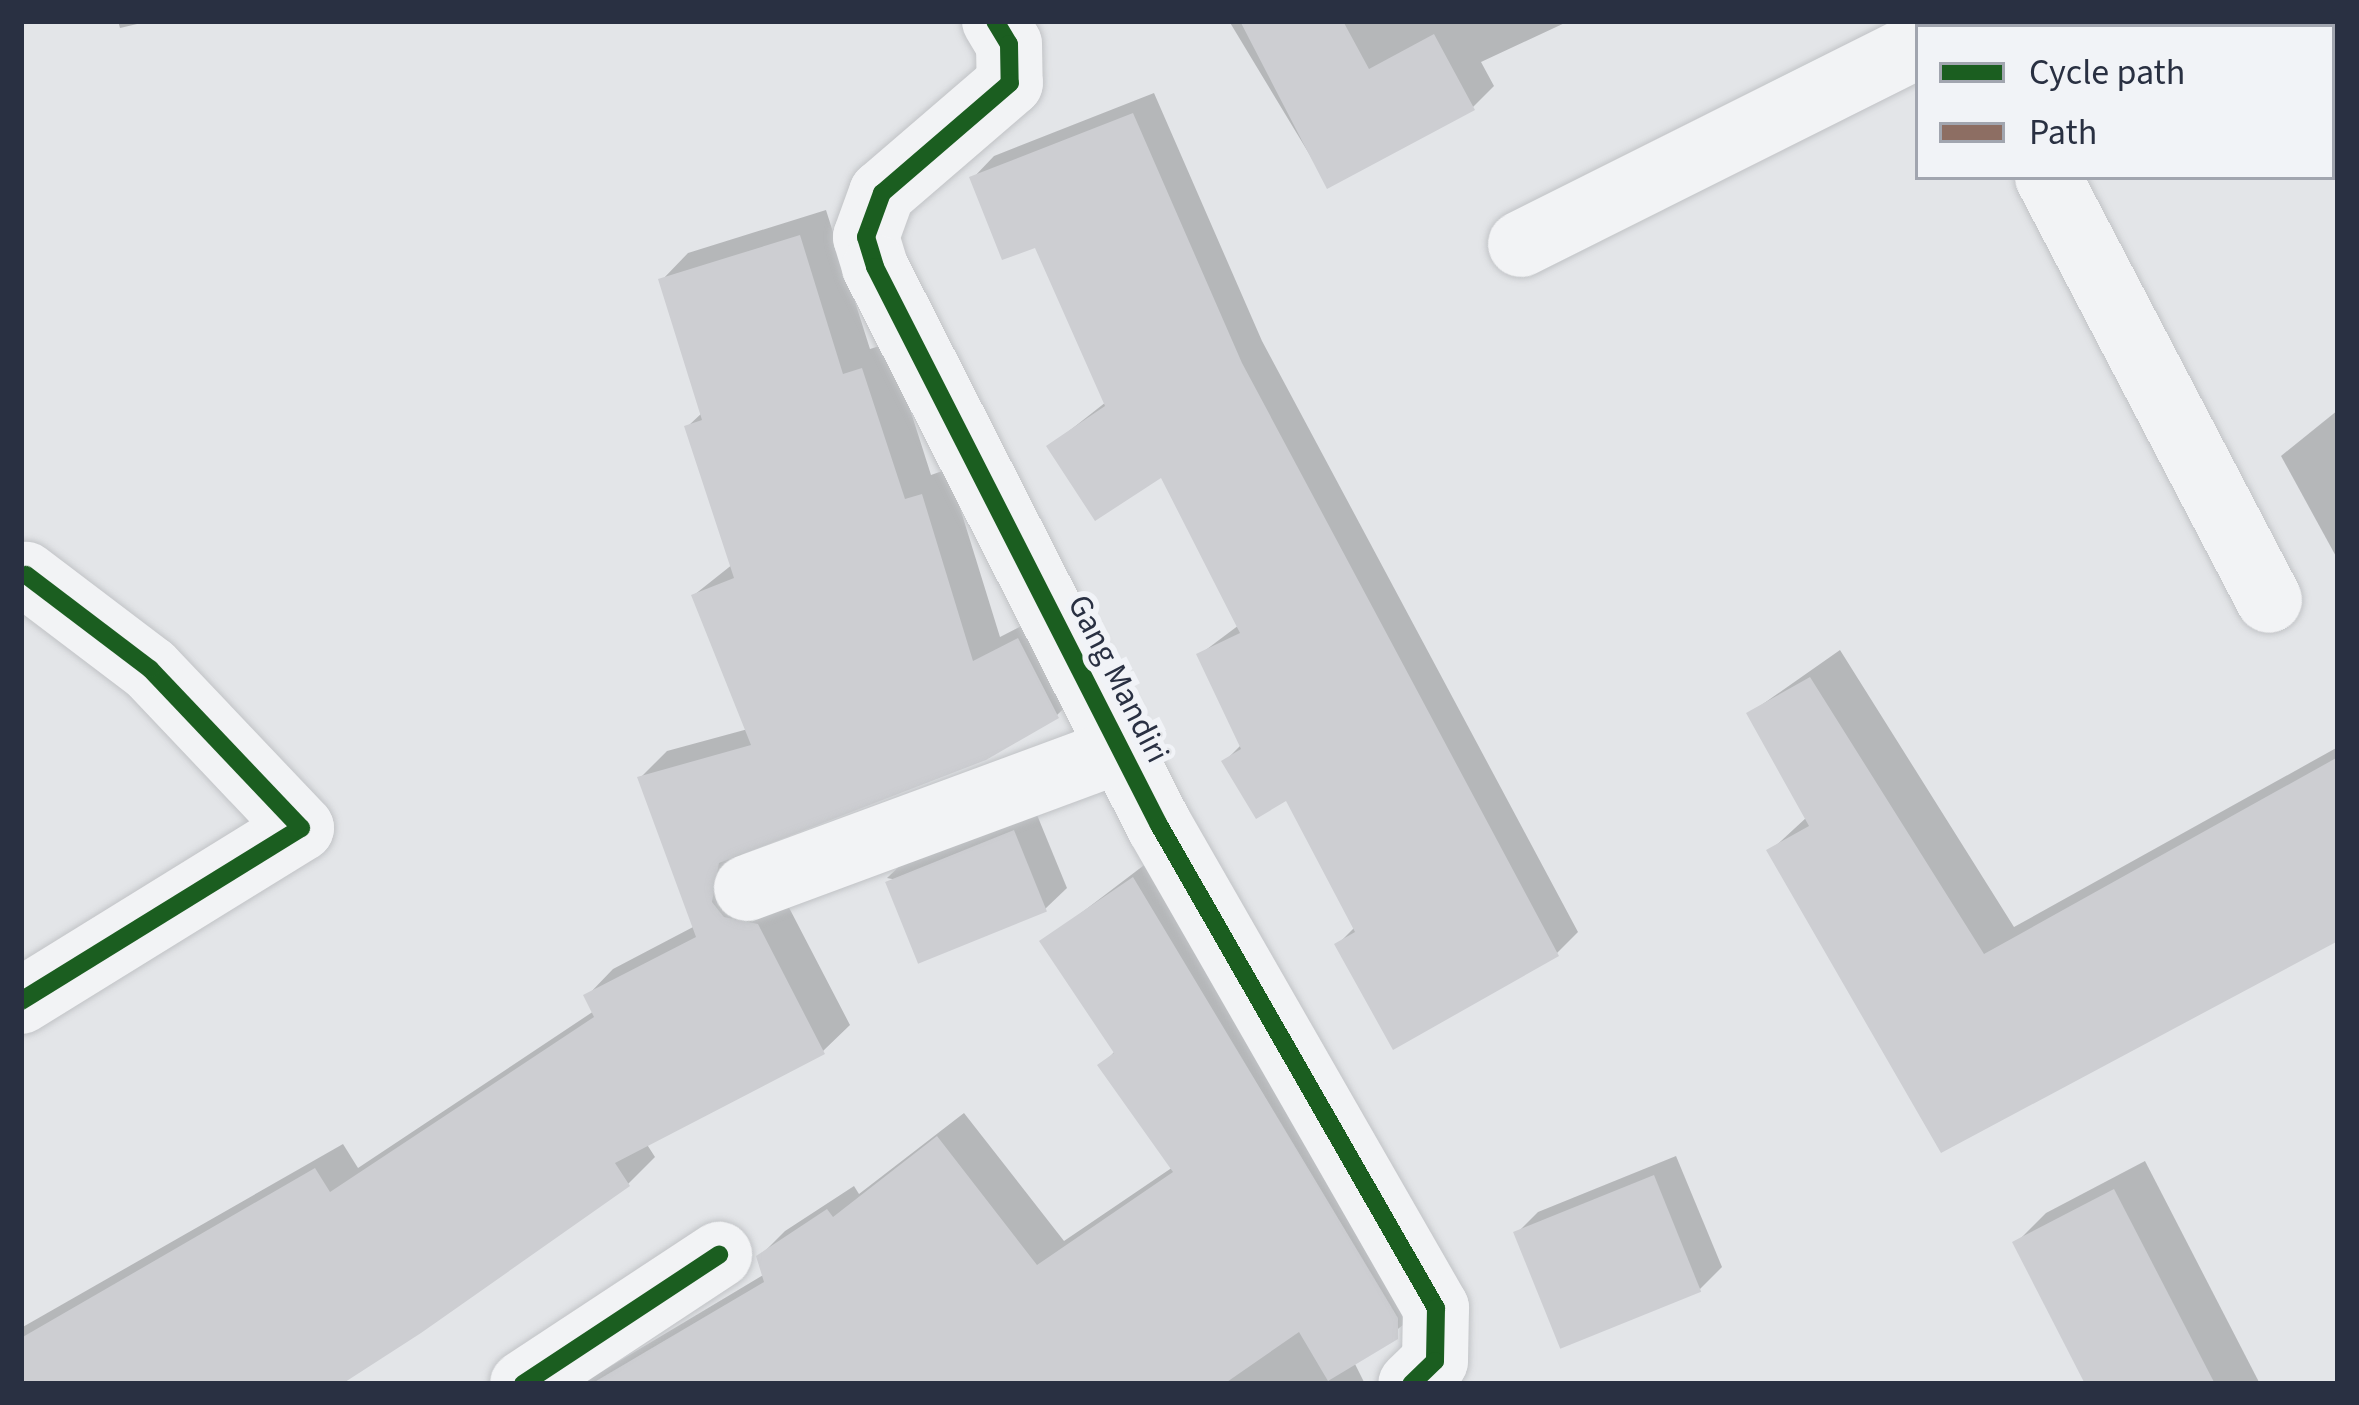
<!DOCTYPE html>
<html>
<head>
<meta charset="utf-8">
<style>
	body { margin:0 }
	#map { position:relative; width:2359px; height:1405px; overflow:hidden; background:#e3e5e8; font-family:"Source Sans 3",sans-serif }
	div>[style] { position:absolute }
	.shadow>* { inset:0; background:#0003; transform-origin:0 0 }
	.building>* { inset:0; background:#cdced2; transform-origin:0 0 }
	.roads { filter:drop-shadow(0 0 3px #c1c3c6) drop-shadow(0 0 3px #c1c3c6) }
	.minor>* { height:66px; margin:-33px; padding:0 33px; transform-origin:33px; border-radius:33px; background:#f2f3f5 }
	.quiet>* { height:15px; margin-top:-7.5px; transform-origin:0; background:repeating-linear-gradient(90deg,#8d6e63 0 30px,transparent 0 45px) }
	.cycleway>* { height:18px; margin:-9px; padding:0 9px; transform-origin:9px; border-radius:9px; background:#1b5e20 }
	span { translate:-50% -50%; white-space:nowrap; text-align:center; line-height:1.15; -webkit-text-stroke:12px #f1f3f7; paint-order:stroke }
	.street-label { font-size:33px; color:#293042 }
	.frame { position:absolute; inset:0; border:24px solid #293042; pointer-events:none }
	.legend { position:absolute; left:1915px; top:24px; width:420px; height:156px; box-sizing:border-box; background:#f1f3f7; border:3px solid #a1a5af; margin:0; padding:15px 21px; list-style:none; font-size:36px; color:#293042 }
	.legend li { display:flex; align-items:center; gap:24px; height:60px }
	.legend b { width:60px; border:3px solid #a1a5af }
</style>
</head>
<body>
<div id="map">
	<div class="shadow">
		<div style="clip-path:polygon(118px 21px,150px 21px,120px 28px)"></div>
		<div style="clip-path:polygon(1229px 21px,1569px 21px,1481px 62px,1494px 86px,1473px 107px,1328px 185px)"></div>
		<div style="left:2146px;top:21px;width:128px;height:7px"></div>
		<div style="clip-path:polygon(1154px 93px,1262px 341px,1578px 932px,1557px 953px,1338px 944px,1356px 926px,1287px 797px,1225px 761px,1242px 744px,1199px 655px,1239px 625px,1162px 473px,1050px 446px,1106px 402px,1037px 244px,973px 178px,994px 156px)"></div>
		<div style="clip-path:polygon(826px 210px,870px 349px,889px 343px,931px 475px,948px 469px,1000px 637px,1045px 614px,1084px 689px,1057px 715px,742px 851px,738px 874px,784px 898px,850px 1025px,823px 1051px,646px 1143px,655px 1157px,628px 1184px,334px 1384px,21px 1384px,21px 1328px,343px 1144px,358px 1168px,594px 1011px,587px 996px,613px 969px,695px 926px,640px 778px,667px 751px,748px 729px,694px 595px,733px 564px,688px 426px,703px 412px,662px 280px,688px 253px)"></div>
		<div style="clip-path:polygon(2338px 410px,2338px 560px,2281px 456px)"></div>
		<div style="clip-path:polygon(1840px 650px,2014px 927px,2338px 747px,2338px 935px,1943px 1149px,1770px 851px,1807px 817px,1750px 713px)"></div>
		<div style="clip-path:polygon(1035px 810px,1067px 888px,1045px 909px,887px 878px,909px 857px)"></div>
		<div style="clip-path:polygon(1160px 853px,1423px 1310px,1354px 1362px,1365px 1384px,581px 1384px,765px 1274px,759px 1257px,785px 1231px,854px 1186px,859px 1194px,964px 1113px,1064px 1241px,1173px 1167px,1101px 1066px,1116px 1050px,1043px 942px)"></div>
		<div style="clip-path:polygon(1676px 1156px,1722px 1267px,1700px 1289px,1516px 1234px,1538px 1212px)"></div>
		<div style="clip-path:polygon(2145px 1161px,2260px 1384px,2089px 1384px,2016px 1243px,2046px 1213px)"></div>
	</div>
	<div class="building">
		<div style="clip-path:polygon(1240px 21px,1343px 21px,1369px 69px,1434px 34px,1475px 110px,1327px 189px)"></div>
		<div style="clip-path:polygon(1133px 113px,1242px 363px,1559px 956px,1393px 1050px,1334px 944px,1355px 932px,1286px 801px,1256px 819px,1221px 761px,1241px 749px,1196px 654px,1240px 633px,1161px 478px,1095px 521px,1046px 446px,1105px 406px,1035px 248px,1002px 260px,969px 177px)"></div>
		<div style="clip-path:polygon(800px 235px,843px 374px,862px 368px,905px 499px,922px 494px,973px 661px,1018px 638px,1059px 718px,986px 760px,719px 863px,712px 902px,724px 917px,758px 924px,825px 1054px,615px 1163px,630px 1186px,421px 1333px,342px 1384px,21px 1384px,21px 1338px,315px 1168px,330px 1192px,594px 1017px,583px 995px,696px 937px,637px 777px,751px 745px,691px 595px,734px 578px,684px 426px,702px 420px,658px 279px)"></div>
		<div style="clip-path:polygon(1810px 677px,1984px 954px,2338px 757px,2338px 941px,1941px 1153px,1766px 850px,1809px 826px,1746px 713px)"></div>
		<div style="left:1014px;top:830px;width:88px;height:139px;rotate:68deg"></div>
		<div style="clip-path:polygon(1133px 877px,1398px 1318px,1398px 1339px,1328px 1381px,1299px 1332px,1224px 1384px,591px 1384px,764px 1282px,756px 1256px,827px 1209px,833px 1217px,937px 1136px,1037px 1265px,1173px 1172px,1097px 1065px,1114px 1053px,1039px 941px)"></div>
		<div style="left:1654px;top:1175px;width:126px;height:152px;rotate:68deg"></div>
		<div style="clip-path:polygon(2114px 1189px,2215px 1384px,2085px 1384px,2012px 1242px)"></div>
	</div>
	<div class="roads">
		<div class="minor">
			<div style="left:995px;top:21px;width:27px;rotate:59deg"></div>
			<div style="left:1009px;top:44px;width:39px;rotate:89deg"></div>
			<div style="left:1010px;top:83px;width:169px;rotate:139.3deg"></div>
			<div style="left:882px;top:193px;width:47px;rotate:110deg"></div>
			<div style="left:866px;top:237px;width:31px;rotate:73deg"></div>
			<div style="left:875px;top:267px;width:626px;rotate:63.03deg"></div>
			<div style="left:1159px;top:825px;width:557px;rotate:60.17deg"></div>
			<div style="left:1436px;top:1308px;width:53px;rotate:91.1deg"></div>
			<div style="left:1435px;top:1361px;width:33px;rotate:136deg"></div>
			<div style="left:1967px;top:21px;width:7px;rotate:63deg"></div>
			<div style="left:2315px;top:27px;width:13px;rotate:-29deg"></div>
			<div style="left:2332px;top:103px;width:13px;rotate:63deg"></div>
			<div style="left:2048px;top:177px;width:477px;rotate:62.4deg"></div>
			<div style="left:1521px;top:244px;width:444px;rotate:-26.6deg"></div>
			<div style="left:747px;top:888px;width:399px;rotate:-20.3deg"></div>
			<div style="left:21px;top:1001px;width:329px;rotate:-31.7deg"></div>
			<div style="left:301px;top:828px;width:219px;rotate:-133.5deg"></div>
			<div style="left:150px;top:669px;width:156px;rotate:-142.8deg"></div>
			<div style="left:523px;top:1384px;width:235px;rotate:-33.4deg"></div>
		</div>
	</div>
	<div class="quiet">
		<div style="left:2315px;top:27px;width:13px;rotate:-29deg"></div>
	</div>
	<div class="cycleway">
		<div style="left:995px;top:21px;width:27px;rotate:59deg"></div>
		<div style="left:1009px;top:44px;width:39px;rotate:89deg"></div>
		<div style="left:1010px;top:83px;width:169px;rotate:139.3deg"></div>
		<div style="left:882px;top:193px;width:47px;rotate:110deg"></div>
		<div style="left:866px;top:237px;width:31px;rotate:73deg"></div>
		<div style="left:875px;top:267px;width:626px;rotate:63.03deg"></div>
		<div style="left:1159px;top:825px;width:557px;rotate:60.17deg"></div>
		<div style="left:1436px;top:1308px;width:53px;rotate:91.1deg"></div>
		<div style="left:1435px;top:1361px;width:33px;rotate:136deg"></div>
		<div style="left:21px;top:1001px;width:329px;rotate:-31.7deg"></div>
		<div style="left:301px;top:828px;width:219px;rotate:-133.5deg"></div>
		<div style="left:150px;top:669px;width:156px;rotate:-142.8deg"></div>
		<div style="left:523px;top:1384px;width:235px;rotate:-33.4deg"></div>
	</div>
	<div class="street-label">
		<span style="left:1118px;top:679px;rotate:63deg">Gang Mandiri</span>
	</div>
	<div class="frame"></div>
	<ul class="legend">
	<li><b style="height:15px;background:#1b5e20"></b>Cycle path</li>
	<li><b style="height:15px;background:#8d6e63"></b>Path</li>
	</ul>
</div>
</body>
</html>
